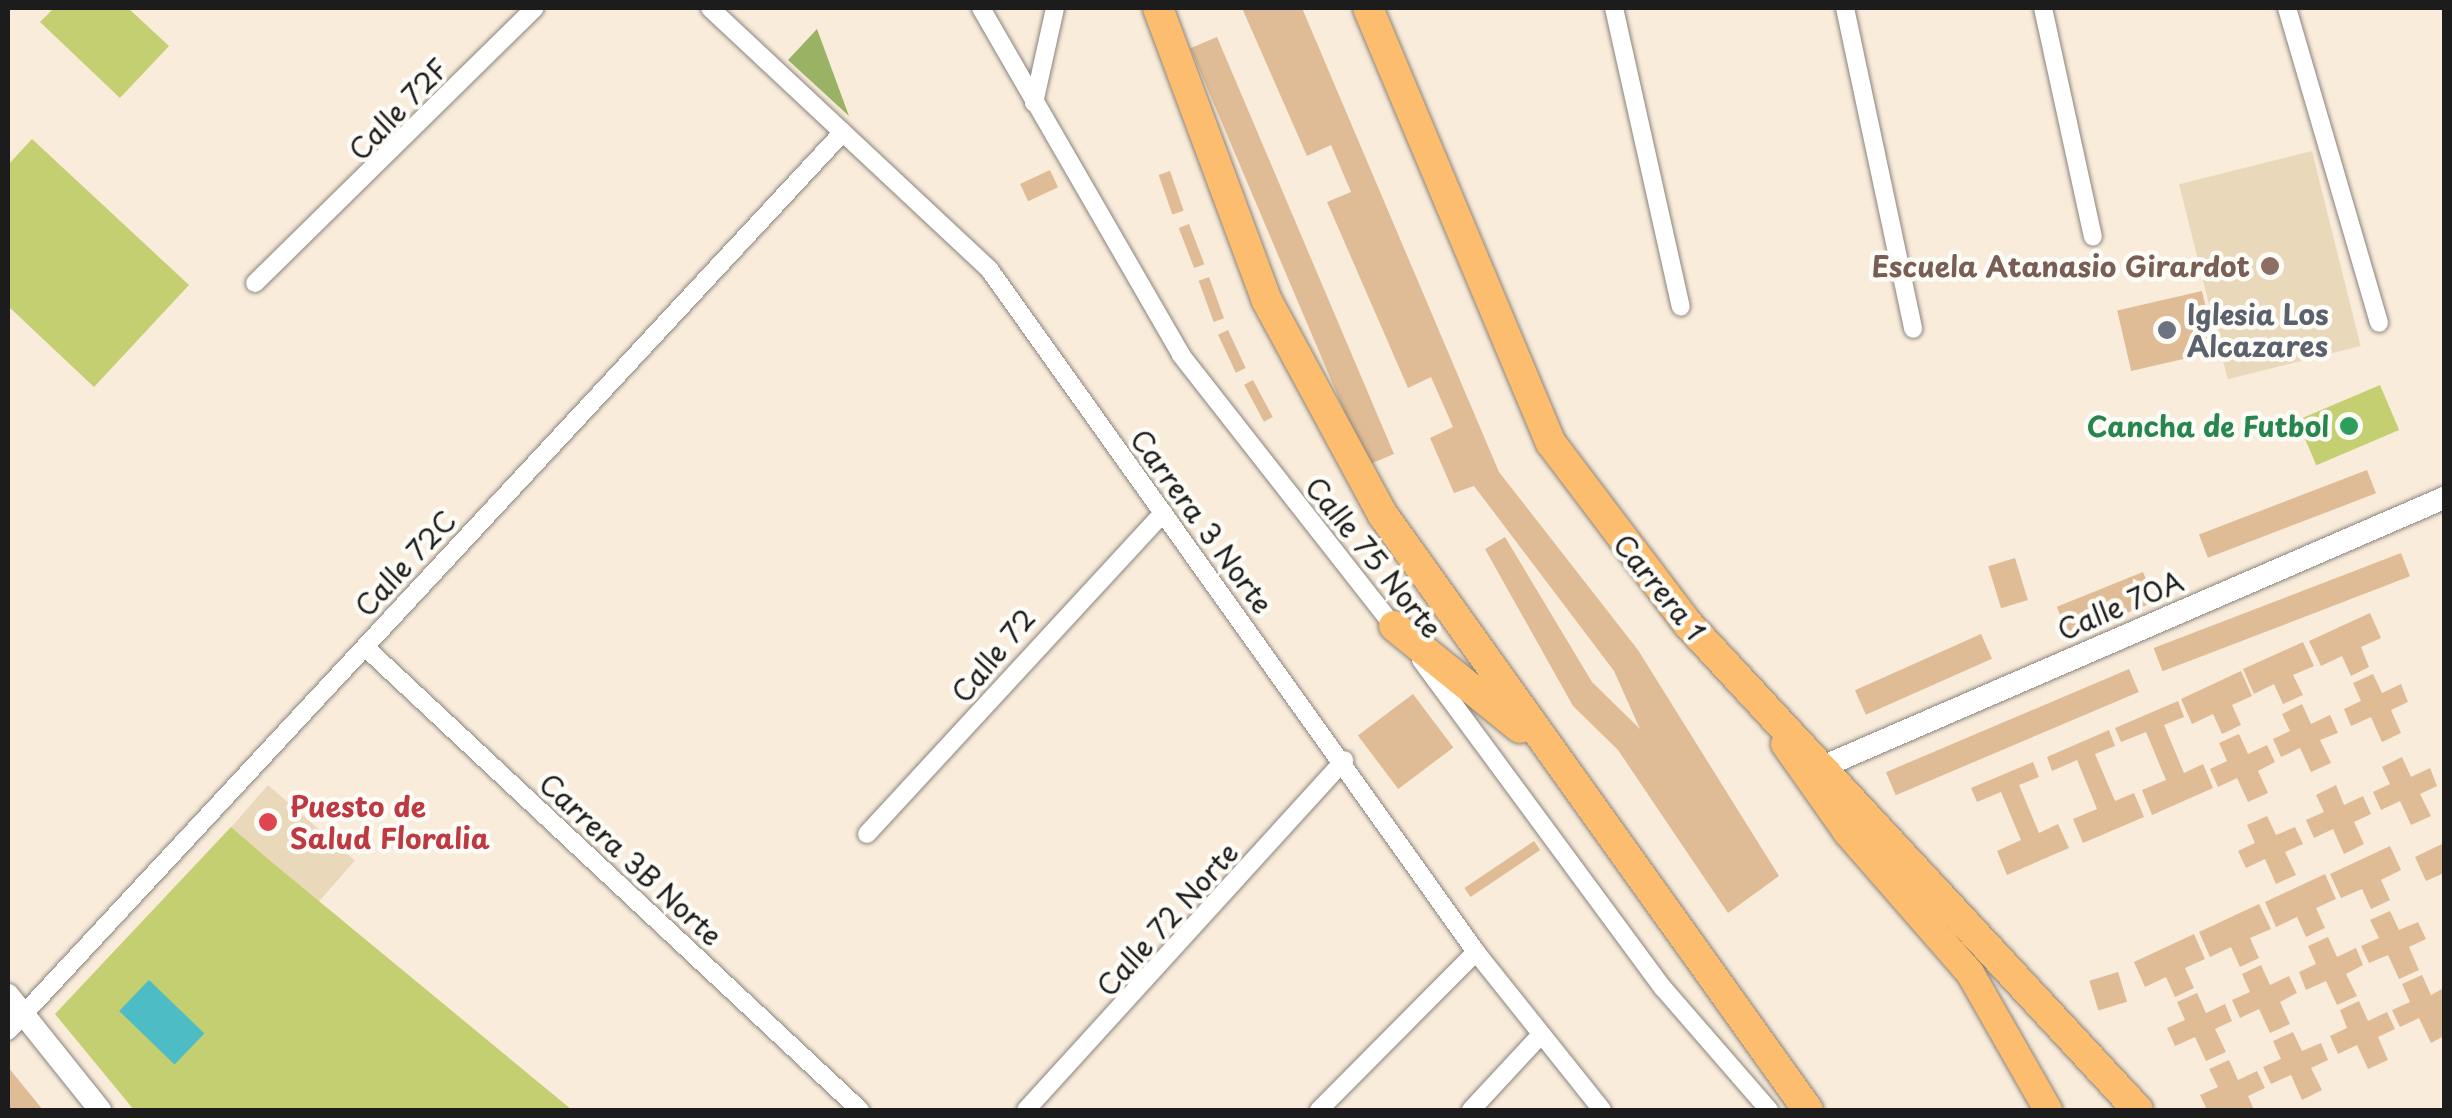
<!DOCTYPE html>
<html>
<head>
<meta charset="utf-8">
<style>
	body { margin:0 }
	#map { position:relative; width:2452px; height:1118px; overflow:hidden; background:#f9ecdb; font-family:"Playpen Sans",sans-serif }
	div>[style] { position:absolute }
	.built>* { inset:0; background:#e9d9ba; transform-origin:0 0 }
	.green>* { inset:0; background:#c3cf71; transform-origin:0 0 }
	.forest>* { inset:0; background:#9ab263 }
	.water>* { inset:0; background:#4ebcc5; transform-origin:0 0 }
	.building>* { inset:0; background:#dfbc95; transform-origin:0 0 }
	.roads { filter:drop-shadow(0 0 2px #8a847c) drop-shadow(0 0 2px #8a847c) }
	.minor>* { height:18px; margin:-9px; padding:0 9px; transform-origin:9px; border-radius:9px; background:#fff }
	.tertiary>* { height:22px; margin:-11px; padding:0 11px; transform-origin:11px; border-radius:11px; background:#fff }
	.primary>* { height:28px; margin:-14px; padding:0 14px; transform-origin:14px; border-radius:14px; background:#fcbd6f }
	.trunk>* { height:30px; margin:-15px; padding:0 15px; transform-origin:15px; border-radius:15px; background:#fcbd6f }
	.dots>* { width:28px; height:28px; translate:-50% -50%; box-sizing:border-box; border:5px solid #fdfcf7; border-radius:50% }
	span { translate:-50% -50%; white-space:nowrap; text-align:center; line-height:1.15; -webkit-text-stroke:9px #fdfcf7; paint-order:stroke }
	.street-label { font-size:28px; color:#1c1c1c }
	.education-label { font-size:28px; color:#785e54; font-weight:700 }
	.right { translate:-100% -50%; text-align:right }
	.worship-label { font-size:28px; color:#5b616d; font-weight:700 }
	.left { translate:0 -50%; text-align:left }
	.leisure-label { font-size:28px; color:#27864d; font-weight:700 }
	.health-label { font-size:28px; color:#be3a42; font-weight:700 }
	.frame { position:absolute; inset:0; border:10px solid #1c1c1c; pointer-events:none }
</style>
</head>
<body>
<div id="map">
	<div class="built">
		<div style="left:2312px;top:151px;width:201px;height:137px;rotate:76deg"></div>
		<div style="left:268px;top:785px;width:115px;height:79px;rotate:41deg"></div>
	</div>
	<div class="green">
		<div style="clip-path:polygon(54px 8px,128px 8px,169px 46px,120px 98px,40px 22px)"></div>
		<div style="clip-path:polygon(32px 139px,189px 285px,94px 387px,8px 306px,8px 165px)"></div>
		<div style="left:2380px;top:385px;width:49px;height:90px;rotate:67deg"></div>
		<div style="clip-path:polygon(231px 827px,268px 859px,572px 1110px,134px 1110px,55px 1014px)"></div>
	</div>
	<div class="forest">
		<div style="clip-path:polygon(817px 29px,849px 116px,788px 60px)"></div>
	</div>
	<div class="water">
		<div style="left:149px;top:980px;width:77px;height:43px;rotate:44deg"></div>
	</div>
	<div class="building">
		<div style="clip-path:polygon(1242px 8px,1302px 8px,1499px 472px,1638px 650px,1779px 876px,1728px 913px,1618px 750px,1573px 706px,1485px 549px,1505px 537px,1592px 682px,1640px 729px,1614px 671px,1474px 486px,1454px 493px,1430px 438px,1453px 427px,1431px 377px,1408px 388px,1327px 202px,1351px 192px,1331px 145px,1307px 156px)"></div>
		<div style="left:1217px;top:37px;width:453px;height:29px;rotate:67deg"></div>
		<div style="left:1050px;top:170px;width:19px;height:33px;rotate:65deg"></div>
		<div style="left:1170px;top:171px;width:42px;height:12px;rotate:71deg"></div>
		<div style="left:1189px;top:224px;width:43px;height:11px;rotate:69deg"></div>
		<div style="left:1209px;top:277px;width:44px;height:11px;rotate:70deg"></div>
		<div style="left:2202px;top:291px;width:62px;height:87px;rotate:77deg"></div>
		<div style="left:1228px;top:330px;width:42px;height:11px;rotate:65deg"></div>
		<div style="left:1253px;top:380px;width:42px;height:10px;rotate:62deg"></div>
		<div style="left:2367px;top:470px;width:25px;height:180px;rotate:69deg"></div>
		<div style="left:2401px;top:553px;width:25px;height:265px;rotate:69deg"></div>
		<div style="left:2015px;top:558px;width:44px;height:28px;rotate:73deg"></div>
		<div style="left:2143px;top:572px;width:32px;height:93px;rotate:68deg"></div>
		<div style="clip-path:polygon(2370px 613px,2381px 638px,2361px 647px,2369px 667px,2351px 676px,2342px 656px,2321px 666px,2309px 641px)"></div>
		<div style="left:1981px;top:634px;width:27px;height:138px;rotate:66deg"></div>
		<div style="clip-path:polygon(2303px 642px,2314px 666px,2293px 675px,2303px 695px,2283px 704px,2274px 684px,2254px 694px,2243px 669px)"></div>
		<div style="left:2129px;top:669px;width:25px;height:264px;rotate:67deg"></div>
		<div style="clip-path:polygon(2241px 671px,2252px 696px,2232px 705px,2241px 725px,2222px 734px,2213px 714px,2192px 724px,2181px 699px)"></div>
		<div style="clip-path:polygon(2373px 674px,2382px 693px,2401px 684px,2408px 702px,2391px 710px,2401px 733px,2382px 742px,2371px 717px,2351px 726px,2344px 709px,2361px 701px,2353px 683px)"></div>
		<div style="left:1413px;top:694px;width:67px;height:69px;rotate:53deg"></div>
		<div style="clip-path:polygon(2178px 701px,2184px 717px,2164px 725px,2184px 773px,2203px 764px,2213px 788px,2152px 815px,2142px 790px,2166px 780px,2146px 732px,2121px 742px,2115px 728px)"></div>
		<div style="clip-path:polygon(2302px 704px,2311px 724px,2330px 715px,2338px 733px,2320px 740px,2331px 763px,2311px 772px,2300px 748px,2281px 757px,2273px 739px,2290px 731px,2282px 714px)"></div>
		<div style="clip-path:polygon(2109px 730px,2115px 746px,2095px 754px,2115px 801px,2134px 793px,2144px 817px,2083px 843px,2073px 819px,2097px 809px,2077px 760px,2052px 771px,2047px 757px)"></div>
		<div style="clip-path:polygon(2239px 734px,2248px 754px,2267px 745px,2275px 762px,2258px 771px,2268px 793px,2248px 802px,2237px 778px,2218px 787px,2210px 769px,2227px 761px,2219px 743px)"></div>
		<div style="clip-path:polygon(2402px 757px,2411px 777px,2430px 768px,2437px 786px,2420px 794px,2431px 816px,2411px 825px,2400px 801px,2381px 810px,2373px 792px,2390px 784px,2382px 767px)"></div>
		<div style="clip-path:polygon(2033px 762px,2039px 777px,2019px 785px,2039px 833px,2058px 824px,2069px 848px,2007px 875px,1997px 851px,2021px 840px,2001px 792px,1977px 802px,1971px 788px)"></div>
		<div style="clip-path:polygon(2336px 785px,2344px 805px,2363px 796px,2371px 814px,2354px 822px,2364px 844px,2344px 854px,2333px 829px,2314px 838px,2306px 820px,2324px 812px,2316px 795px)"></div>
		<div style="clip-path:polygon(2267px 816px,2276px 835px,2295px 827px,2303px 844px,2285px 852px,2296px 875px,2276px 884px,2265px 859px,2246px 868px,2238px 851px,2255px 843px,2247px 825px)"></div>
		<div style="left:1534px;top:841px;width:11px;height:84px;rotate:56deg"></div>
		<div style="clip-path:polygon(2444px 843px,2444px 873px,2426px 881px,2415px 857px)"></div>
		<div style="clip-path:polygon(2390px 846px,2401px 870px,2381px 880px,2390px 900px,2371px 909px,2362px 889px,2341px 898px,2330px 874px)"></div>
		<div style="clip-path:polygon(2325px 874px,2336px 899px,2316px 908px,2325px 928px,2306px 937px,2297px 917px,2276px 927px,2265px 902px)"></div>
		<div style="clip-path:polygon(2259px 904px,2271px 929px,2250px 938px,2259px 958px,2240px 967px,2231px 947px,2210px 957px,2199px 932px)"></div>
		<div style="clip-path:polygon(2390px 911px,2399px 930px,2418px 922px,2426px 939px,2409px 947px,2419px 970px,2399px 979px,2388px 955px,2369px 963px,2361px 946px,2379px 938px,2370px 920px)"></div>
		<div style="clip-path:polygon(2194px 934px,2205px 959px,2185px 968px,2194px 988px,2175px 997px,2166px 977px,2145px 987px,2134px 962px)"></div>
		<div style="clip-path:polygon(2328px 937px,2337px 957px,2356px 948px,2363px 965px,2346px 974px,2357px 996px,2337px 1005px,2326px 981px,2306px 990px,2299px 972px,2316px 964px,2308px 946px)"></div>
		<div style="clip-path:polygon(2261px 965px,2270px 985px,2289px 976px,2297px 993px,2280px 1002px,2290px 1024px,2270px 1033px,2259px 1009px,2240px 1018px,2232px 1000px,2250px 992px,2242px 974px)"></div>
		<div style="left:2118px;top:972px;width:31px;height:30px;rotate:73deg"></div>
		<div style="clip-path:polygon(2422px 975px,2431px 995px,2444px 988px,2444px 1036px,2431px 1043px,2419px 1018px,2400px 1027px,2392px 1010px,2410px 1002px,2402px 984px)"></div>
		<div style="clip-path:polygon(2197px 993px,2206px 1013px,2225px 1004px,2232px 1021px,2215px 1029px,2226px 1052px,2206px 1061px,2195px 1037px,2175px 1046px,2167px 1028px,2185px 1020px,2177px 1002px)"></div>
		<div style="clip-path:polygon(2359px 1001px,2368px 1021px,2387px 1012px,2395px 1029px,2378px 1037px,2388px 1060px,2368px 1069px,2357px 1045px,2338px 1054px,2330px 1036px,2347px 1028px,2340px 1010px)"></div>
		<div style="clip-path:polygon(2293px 1032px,2302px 1051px,2321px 1043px,2328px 1060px,2311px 1068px,2322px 1090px,2302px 1100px,2291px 1075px,2271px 1084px,2263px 1067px,2281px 1059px,2273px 1041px)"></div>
		<div style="clip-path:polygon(2229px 1060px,2238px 1080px,2257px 1071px,2265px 1088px,2248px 1096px,2254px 1110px,2207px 1110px,2200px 1095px,2218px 1087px,2209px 1069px)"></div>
		<div style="clip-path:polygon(8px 1067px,43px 1110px,8px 1110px)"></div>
	</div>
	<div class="roads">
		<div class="minor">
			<div style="left:710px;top:8px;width:382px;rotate:43.1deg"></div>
			<div style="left:989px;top:269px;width:839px;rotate:54.51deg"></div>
			<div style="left:1476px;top:952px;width:202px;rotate:51.4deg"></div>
			<div style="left:981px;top:8px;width:401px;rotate:60deg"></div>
			<div style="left:1181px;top:355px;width:352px;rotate:51.9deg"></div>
			<div style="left:1614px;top:8px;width:306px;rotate:77.4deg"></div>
			<div style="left:1845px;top:8px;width:328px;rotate:78deg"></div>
			<div style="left:2043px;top:8px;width:234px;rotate:77.7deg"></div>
			<div style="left:2287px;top:8px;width:328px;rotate:73.7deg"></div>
			<div style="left:1034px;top:103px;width:97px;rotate:-77.5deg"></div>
			<div style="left:255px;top:283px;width:392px;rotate:-44.5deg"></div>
			<div style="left:365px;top:647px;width:678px;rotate:43.09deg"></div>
			<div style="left:1421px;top:660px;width:408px;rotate:53.6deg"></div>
			<div style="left:1663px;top:988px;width:162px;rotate:49deg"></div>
			<div style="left:867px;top:834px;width:437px;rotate:-47.3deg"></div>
			<div style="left:8px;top:1031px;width:1227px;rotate:-47.11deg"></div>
			<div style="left:1026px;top:1110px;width:473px;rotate:-47.7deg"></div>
			<div style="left:1319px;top:1110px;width:223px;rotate:-45.2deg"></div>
			<div style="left:1471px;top:1110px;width:98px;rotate:-47.1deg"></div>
		</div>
		<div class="tertiary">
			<div style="left:1820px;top:768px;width:680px;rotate:-23.4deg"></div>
			<div style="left:8px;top:995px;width:147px;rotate:51.3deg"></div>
		</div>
		<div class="primary">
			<div style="left:1785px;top:744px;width:108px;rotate:54.8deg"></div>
			<div style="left:1847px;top:832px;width:187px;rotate:48.9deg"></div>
			<div style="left:1970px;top:973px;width:158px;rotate:60.3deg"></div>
		</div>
		<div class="trunk">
			<div style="left:1158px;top:8px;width:310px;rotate:69.6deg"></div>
			<div style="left:1266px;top:299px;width:246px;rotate:61.6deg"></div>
			<div style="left:1383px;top:515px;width:731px;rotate:54.46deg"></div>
			<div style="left:1368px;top:8px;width:472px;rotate:67.2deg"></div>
			<div style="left:1551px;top:443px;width:227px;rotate:52.9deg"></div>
			<div style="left:1688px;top:624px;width:662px;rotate:47.2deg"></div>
			<div style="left:1394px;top:626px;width:162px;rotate:39deg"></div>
		</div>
	</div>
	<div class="dots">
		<div style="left:2270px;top:266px;background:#8d6e63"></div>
		<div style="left:2167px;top:330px;background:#6b7280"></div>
		<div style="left:2349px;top:426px;background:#2e9e5b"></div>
		<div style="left:268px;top:822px;background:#e0444e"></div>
	</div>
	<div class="street-label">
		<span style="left:398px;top:109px;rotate:-46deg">Calle 72F</span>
		<span style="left:1202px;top:521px;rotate:54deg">Carrera 3 Norte</span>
		<span style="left:1374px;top:557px;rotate:51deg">Calle 75 Norte</span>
		<span style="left:405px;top:563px;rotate:-47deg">Calle 72C</span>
		<span style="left:1660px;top:587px;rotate:51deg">Carrera 1</span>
		<span style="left:2120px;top:605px;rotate:-23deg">Calle 70A</span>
		<span style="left:993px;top:655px;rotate:-50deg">Calle 72</span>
		<span style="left:631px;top:859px;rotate:43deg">Carrera 3B Norte</span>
		<span style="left:1167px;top:919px;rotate:-48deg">Calle 72 Norte</span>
	</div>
	<div class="education-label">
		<span class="right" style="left:2250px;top:266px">Escuela Atanasio Girardot</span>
	</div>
	<div class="worship-label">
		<span class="left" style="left:2187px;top:330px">Iglesia Los<br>Alcazares</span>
	</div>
	<div class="leisure-label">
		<span class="right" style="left:2329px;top:426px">Cancha de Futbol</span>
	</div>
	<div class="health-label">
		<span class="left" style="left:290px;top:822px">Puesto de<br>Salud Floralia</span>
	</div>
	<div class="frame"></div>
</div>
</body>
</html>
